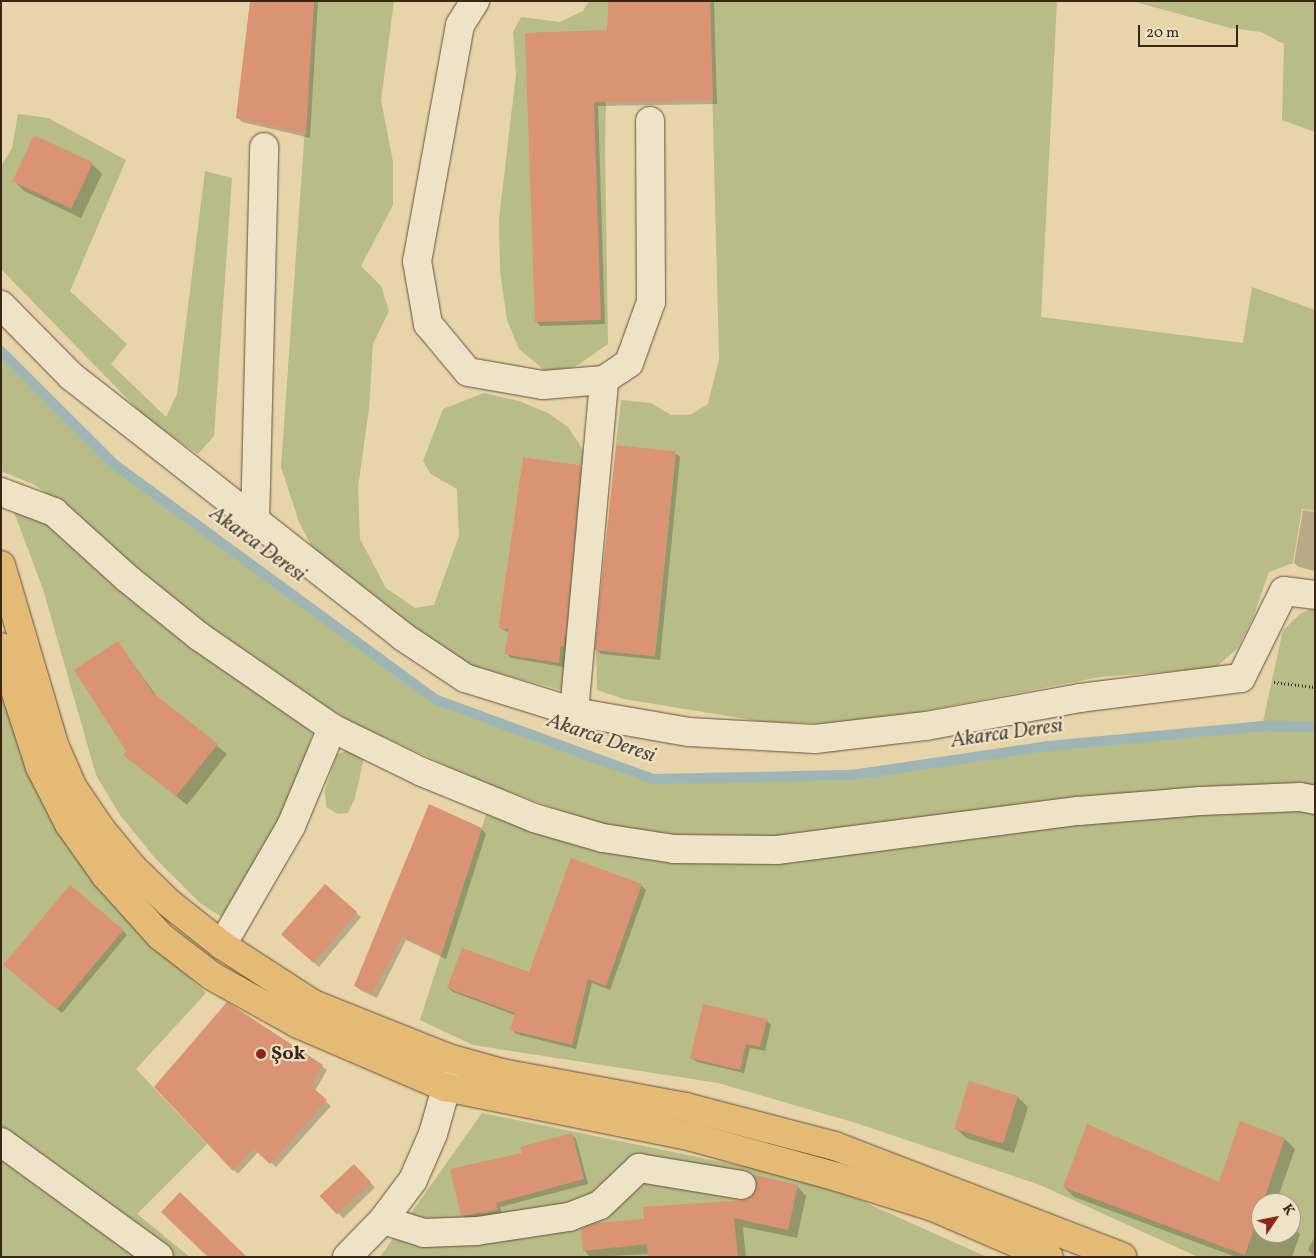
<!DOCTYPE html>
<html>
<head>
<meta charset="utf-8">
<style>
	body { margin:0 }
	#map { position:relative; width:1316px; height:1258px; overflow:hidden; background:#e7d4a9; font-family:Vollkorn,serif }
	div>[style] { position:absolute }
	.green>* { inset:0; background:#b8bc86 }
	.shadow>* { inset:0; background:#0003; transform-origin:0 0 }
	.stream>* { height:10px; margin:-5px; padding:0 5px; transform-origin:5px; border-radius:5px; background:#9eb5b6 }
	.building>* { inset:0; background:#da9373; transform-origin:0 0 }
	.path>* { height:3px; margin-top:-1.5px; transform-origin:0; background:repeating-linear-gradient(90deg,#382617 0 1px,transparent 0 3.5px) }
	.roads { filter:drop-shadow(0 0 1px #64523c) drop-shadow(0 0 1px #64523c) }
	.minor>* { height:28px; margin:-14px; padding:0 14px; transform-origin:14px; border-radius:14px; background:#efe3c7 }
	.major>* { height:28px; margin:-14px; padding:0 14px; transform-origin:14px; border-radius:14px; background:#e4ba74 }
	.dots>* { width:14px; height:14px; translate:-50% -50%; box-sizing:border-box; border:2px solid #efe3c7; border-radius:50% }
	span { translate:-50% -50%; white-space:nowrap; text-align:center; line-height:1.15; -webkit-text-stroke:4.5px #efe3c7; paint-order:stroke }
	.poi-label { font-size:20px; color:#382617; font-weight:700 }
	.left { translate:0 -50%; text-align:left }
	.water-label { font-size:21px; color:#524a3f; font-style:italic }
	.frame { position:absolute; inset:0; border:2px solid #382617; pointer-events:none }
	.north { position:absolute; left:1251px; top:1193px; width:50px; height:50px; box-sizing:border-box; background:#efe3c7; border:1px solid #a69781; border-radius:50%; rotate:56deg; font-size:14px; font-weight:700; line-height:20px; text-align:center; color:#382617 }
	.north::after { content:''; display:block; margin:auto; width:18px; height:22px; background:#8f2418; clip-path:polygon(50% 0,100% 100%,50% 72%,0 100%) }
	.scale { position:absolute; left:1138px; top:25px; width:100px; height:22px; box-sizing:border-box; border:2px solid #382617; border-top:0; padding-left:6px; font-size:15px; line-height:18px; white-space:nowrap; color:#382617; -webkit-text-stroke:4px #efe3c7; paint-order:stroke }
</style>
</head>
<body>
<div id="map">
	<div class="green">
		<div style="clip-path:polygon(314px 1px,394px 1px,381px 100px,393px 162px,393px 205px,361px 266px,381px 286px,389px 311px,373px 344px,369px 409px,358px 487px,360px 539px,386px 588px,415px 608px,434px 605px,459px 536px,457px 489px,431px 474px,423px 461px,443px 409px,484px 393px,519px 401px,548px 413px,568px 427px,582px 448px,588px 466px,523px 457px,498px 628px,509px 629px,504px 654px,559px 662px,561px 636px,569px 637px,568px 692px,468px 665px,319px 561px,299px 522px,281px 467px)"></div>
		<div style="clip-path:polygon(589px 1px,608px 1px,605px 146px,608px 344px,578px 365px,550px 375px,519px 349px,507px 320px,500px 272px,499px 219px,516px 74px,513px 32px,521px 17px,560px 22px,583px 11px)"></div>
		<div style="clip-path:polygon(710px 1px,1057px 1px,1041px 317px,1243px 343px,1252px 287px,1315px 310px,1315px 511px,1302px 509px,1293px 563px,1269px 572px,1253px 618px,1237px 649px,1215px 668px,1100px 677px,852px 725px,758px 721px,624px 699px,597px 690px,596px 650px,655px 656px,676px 452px,616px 445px,621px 400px,651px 403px,671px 415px,690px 415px,708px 404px,719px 359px)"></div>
		<div style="clip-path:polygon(1132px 1px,1315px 1px,1315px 132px,1282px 120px,1284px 44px,1261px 32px,1230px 28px)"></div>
		<div style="clip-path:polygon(18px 114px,48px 118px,126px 160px,70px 291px,127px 344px,111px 364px,166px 417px,177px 394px,205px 171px,232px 178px,214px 436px,198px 454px,147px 419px,1px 269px,1px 166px,12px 148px)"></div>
		<div style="clip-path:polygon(1px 351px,114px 464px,437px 700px,653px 779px,852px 775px,1048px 746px,1262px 726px,1283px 630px,1300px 614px,1315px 607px,1315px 793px,791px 839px,694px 840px,606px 827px,485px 783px,351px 722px,271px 672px,151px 582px,74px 514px,35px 485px,1px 471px)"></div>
		<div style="clip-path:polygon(29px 509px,81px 552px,138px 606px,192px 647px,314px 729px,293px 793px,223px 918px,200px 903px,155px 858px,120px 815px,96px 775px,43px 589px,14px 512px)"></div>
		<div style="clip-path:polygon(1px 691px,40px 793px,160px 950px,206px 993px,136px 1069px,207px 1144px,137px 1214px,190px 1257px,1px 1257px)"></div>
		<div style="clip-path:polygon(355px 748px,365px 754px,355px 798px,348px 813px,338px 814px,326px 807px,325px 790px,337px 754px)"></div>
		<div style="clip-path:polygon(evenodd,1202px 807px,1315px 810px,1315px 1257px,1198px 1257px,1040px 1185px,856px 1123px,718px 1083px,473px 1045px,420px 1020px,488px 809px,587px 848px,672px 859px,1202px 807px,1261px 1203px,1291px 1203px,1291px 1233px,1261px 1233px,1261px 1203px)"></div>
		<div style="clip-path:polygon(482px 1113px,771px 1172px,853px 1197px,987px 1257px,380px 1257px)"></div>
	</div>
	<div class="shadow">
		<div style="clip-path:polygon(252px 1px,318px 1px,310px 138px,242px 122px,237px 117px)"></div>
		<div style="clip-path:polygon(609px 1px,714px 1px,717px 104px,598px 106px,605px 324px,540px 326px,536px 321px,609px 31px)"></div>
		<div style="clip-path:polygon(92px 164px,102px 174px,81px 218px,24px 191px,14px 181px)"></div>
		<div style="clip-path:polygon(675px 453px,680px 457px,660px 660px,601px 654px,597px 650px)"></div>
		<div style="clip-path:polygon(580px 466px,585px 471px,569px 651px,565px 651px,564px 667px,511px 658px,506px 653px,509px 633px,500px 628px)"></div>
		<div style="clip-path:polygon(1303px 510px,1315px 512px,1315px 571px,1299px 567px,1294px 563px)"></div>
		<div style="clip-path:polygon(118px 643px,158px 698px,227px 754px,187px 805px,125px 755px,128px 751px)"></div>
		<div style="clip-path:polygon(482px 829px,486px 834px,446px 959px,406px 940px,377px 998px,360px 990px,355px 985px)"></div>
		<div style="clip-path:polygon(572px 859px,642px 886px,646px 890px,610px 990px,592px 983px,576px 1049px,516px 1034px,512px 1029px,515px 1015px,453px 992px,448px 988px,529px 974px)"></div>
		<div style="clip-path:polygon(356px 913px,361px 917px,319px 967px,288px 940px)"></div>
		<div style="clip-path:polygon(122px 930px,127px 935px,62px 1013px,9px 969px)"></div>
		<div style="clip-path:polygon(766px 1020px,771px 1025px,765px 1051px,750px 1048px,744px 1073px,697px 1062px,692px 1058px)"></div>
		<div style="clip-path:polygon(322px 1066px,327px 1070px,315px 1091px,331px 1106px,276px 1167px,259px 1151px,238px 1174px,155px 1087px)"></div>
		<div style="clip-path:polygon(1018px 1097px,1028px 1107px,1014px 1153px,966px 1138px,956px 1128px)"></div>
		<div style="clip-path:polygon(571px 1134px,576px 1139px,588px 1184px,500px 1207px,502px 1214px,467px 1220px,463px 1215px,523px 1154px)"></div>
		<div style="clip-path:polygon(1285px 1139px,1295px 1149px,1276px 1203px,1261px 1203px,1261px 1233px,1291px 1233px,1291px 1225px,1300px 1234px,1292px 1257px,1236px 1257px,1074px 1197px,1064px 1187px,1219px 1184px)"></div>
		<div style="left:354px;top:1166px;width:30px;height:44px;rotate:46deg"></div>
		<div style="clip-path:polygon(797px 1186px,806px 1196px,797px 1238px,743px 1227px,746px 1257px,649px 1257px,649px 1254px,590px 1257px,584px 1250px,645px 1220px,748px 1201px)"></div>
		<div style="clip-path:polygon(1315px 1236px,1315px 1257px,1308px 1250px)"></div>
	</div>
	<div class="stream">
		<div style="left:1px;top:351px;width:160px;rotate:45deg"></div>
		<div style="left:114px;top:464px;width:400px;rotate:36.2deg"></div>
		<div style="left:437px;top:700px;width:230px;rotate:20.1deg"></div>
		<div style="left:653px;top:779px;width:199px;rotate:-1.2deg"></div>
		<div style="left:852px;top:775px;width:198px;rotate:-8.4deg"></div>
		<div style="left:1048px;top:746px;width:216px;rotate:-5.3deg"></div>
		<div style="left:1263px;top:726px;width:52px;rotate:1.1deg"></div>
	</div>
	<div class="building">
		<div style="clip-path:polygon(250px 1px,314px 1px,306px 134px,236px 118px)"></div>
		<div style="clip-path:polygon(608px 1px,710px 1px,713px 100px,594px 102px,601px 320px,535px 322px,525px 33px,607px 30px)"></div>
		<div style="left:34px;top:135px;width:65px;height:51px;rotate:25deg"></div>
		<div style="left:616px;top:445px;width:60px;height:206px;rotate:6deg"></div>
		<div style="clip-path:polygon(523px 457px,581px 465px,564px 647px,560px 646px,559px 663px,504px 654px,509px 629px,498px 628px)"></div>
		<div style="clip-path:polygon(118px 641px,152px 692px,218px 744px,176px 796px,123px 755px,126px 751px,74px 670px)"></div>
		<div style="clip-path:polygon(429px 804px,482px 828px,441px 955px,402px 936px,372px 994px,354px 986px)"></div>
		<div style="clip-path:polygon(571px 858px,642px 884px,606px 986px,588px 979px,572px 1045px,510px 1030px,515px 1013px,447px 988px,462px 948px,529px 972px)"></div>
		<div style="left:325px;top:884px;width:43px;height:67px;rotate:41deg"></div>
		<div style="left:70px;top:885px;width:70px;height:104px;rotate:40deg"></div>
		<div style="clip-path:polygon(227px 1002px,323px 1065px,311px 1086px,327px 1100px,270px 1164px,253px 1148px,233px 1171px,154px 1087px)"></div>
		<div style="clip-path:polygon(703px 1004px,767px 1019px,760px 1047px,746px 1044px,740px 1070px,690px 1058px)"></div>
		<div style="left:969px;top:1081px;width:51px;height:50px;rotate:17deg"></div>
		<div style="clip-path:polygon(1240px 1121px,1285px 1138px,1245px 1255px,1063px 1187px,1087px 1124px,1219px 1182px)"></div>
		<div style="clip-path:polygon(572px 1133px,584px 1179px,496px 1203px,498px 1210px,461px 1216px,450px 1169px,522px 1153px,520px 1147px)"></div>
		<div style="left:354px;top:1164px;width:25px;height:47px;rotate:47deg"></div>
		<div style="clip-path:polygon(754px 1175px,798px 1185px,788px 1230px,734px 1218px,738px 1257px,648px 1257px,647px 1244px,583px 1251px,581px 1229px,596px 1223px,644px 1219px,643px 1207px,747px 1200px,757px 1188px)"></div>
		<div style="clip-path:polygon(180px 1192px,247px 1257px,208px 1257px,161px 1212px)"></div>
	</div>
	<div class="path">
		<div style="left:1274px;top:682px;width:41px;rotate:7deg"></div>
	</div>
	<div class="roads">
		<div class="minor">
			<div style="left:475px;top:1px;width:28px;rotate:122deg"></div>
			<div style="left:460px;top:25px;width:240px;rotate:100.3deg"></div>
			<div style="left:417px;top:261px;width:64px;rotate:80.1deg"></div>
			<div style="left:428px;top:324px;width:62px;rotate:50.2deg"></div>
			<div style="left:468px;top:372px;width:76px;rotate:9.8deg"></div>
			<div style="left:543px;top:385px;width:61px;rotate:-4.7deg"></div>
			<div style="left:604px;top:380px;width:30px;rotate:-34deg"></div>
			<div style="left:629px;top:363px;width:65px;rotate:-70.2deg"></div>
			<div style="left:651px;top:302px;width:181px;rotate:-90.3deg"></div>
			<div style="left:1px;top:305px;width:100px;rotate:45.4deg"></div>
			<div style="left:71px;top:376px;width:421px;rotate:38.1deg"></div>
			<div style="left:402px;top:636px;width:76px;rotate:33.7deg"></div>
			<div style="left:465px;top:678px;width:114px;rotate:17.3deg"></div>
			<div style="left:574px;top:712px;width:117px;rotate:9.9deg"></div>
			<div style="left:689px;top:732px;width:126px;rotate:3.2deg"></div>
			<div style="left:815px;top:739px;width:112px;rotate:-6.7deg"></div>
			<div style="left:926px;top:726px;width:157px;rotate:-10.3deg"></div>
			<div style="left:1080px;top:698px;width:162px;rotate:-7.1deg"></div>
			<div style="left:1241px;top:678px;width:97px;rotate:-63.7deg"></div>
			<div style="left:1284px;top:591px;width:31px;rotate:7deg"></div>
			<div style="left:1px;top:492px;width:57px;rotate:20.7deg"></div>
			<div style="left:54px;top:512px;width:100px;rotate:42.2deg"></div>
			<div style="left:128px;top:579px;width:92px;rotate:38.9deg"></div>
			<div style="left:200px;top:637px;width:160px;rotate:34.6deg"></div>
			<div style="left:332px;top:728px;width:100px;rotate:26.1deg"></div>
			<div style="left:422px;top:772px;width:121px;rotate:22.3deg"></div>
			<div style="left:534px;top:818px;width:72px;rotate:16.2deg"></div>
			<div style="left:603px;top:838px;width:72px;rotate:8.8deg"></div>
			<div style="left:674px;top:849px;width:103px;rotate:0.6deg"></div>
			<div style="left:777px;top:850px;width:305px;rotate:-7.4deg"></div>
			<div style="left:1079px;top:811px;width:122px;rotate:-4.7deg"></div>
			<div style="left:1201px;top:801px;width:99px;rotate:-2.3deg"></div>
			<div style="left:1300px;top:797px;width:15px;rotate:11deg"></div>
			<div style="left:255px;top:524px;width:377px;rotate:-88.6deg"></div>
			<div style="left:574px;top:712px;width:333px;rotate:-84.8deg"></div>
			<div style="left:222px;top:945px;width:138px;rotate:-59.9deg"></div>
			<div style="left:291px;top:826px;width:106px;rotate:-67.3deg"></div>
			<div style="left:1px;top:1142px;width:195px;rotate:36deg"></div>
			<div style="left:383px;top:1220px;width:43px;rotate:17.6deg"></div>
			<div style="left:424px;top:1233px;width:53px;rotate:-2.2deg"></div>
			<div style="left:477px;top:1231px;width:93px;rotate:-8.7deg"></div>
			<div style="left:569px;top:1217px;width:33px;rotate:-21deg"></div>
			<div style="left:600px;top:1205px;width:54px;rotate:-43.5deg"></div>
			<div style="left:639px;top:1168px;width:104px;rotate:9.4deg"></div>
			<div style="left:347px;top:1257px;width:52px;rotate:-45.8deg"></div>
			<div style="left:383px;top:1220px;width:50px;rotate:-53.1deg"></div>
			<div style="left:413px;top:1180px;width:50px;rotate:-66.5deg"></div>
			<div style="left:433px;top:1134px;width:41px;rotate:-74.2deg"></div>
			<div style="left:444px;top:1095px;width:30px;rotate:-84deg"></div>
		</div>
		<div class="major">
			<div style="left:1px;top:565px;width:190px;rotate:73.5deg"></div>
			<div style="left:55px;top:747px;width:45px;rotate:66.3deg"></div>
			<div style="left:73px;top:788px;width:50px;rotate:55.7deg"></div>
			<div style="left:101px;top:829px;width:49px;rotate:50.8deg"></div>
			<div style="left:132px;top:867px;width:52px;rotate:44.2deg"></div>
			<div style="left:169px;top:903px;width:68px;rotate:38.4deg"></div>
			<div style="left:222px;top:945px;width:108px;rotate:33deg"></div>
			<div style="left:313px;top:1004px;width:145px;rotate:21.8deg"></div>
			<div style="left:448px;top:1058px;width:56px;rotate:15.5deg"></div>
			<div style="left:502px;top:1073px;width:187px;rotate:10.5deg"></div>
			<div style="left:686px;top:1107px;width:154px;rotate:14.7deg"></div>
			<div style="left:835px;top:1146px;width:308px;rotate:21.1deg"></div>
			<div style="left:1px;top:647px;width:126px;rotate:72deg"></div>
			<div style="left:40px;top:767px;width:64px;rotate:63deg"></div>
			<div style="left:69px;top:824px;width:64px;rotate:54.6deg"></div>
			<div style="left:106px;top:876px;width:81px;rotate:48deg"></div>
			<div style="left:160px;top:936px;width:66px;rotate:37.6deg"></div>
			<div style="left:212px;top:976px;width:98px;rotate:29.2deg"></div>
			<div style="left:298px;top:1024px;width:160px;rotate:23.2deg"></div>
			<div style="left:445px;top:1087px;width:252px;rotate:11.4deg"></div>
			<div style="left:692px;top:1137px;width:150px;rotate:15.4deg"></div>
			<div style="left:837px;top:1177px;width:101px;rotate:17.4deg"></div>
			<div style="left:933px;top:1207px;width:126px;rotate:23.3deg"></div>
		</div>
	</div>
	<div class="dots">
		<div style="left:261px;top:1054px;background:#8f2418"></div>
	</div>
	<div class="poi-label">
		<span class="left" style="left:271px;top:1054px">Şok</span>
	</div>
	<div class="water-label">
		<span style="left:257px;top:545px;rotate:36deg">Akarca Deresi</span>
		<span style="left:1007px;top:734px;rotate:-8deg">Akarca Deresi</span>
		<span style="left:601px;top:739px;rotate:19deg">Akarca Deresi</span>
	</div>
	<div class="frame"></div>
	<div class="north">K</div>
	<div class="scale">20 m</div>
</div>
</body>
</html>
